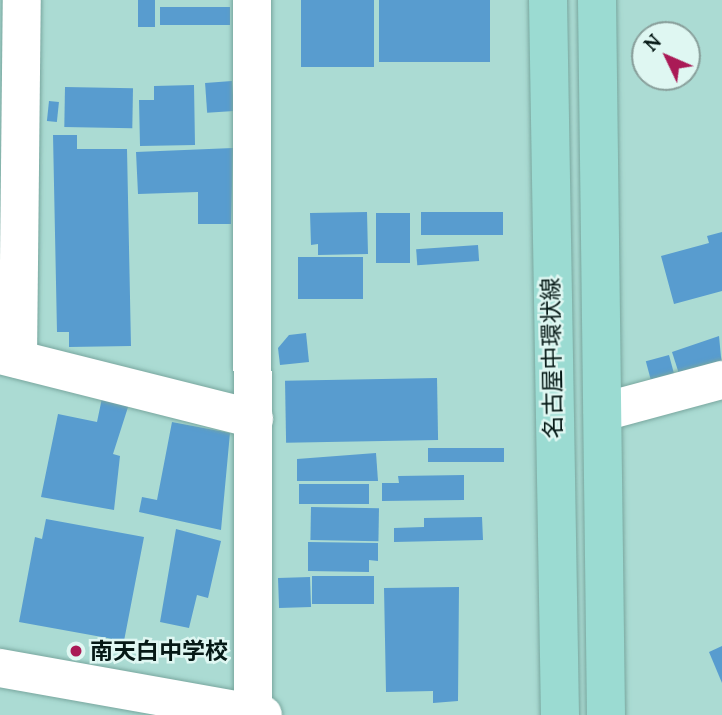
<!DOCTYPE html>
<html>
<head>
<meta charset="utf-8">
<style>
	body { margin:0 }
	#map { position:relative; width:722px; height:715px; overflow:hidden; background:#abdbd3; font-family:Lora,"Noto Sans JP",serif }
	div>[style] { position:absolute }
	.building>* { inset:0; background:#589ccf; transform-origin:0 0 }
	.roads { filter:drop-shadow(0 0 2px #78a69e) drop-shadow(0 0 2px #78a69e) }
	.minor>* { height:38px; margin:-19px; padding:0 19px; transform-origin:19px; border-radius:19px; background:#fff }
	.major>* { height:38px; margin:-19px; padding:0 19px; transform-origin:19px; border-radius:19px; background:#9bdbd2 }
	.dots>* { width:19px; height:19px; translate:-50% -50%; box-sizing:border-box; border:4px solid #dff7f2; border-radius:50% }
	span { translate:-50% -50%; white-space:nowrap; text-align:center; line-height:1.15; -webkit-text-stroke:5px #dff7f2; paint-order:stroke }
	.street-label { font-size:23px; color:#061916 }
	.poi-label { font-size:23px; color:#061916; font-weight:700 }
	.left { translate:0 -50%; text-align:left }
	.north { position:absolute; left:631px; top:21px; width:70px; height:70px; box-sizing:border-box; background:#dff7f2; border:2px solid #889e9a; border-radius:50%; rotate:314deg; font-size:19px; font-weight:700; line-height:28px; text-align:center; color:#061916 }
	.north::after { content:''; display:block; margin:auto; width:24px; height:32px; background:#aa1a56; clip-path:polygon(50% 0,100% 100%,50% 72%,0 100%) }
</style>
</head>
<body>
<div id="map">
	<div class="building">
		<div style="left:138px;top:0;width:17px;height:27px"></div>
		<div style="left:301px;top:0;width:73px;height:67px"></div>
		<div style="left:379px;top:0;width:111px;height:62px"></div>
		<div style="left:230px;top:7px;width:18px;height:70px;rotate:90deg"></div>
		<div style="left:232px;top:81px;width:30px;height:27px;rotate:86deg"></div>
		<div style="clip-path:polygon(194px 85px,195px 145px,140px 146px,139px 100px,154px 100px,154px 86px)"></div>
		<div style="left:65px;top:87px;width:68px;height:40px;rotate:1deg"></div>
		<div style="left:49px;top:101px;width:10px;height:20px;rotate:6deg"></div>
		<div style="clip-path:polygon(53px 135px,77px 135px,77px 149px,127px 149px,131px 346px,69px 347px,69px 332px,57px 332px)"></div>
		<div style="clip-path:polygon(233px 148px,231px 224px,198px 224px,198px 192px,138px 194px,136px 152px)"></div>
		<div style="clip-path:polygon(367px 212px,368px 254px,318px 255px,318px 244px,311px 245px,310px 213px)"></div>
		<div style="left:503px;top:212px;width:23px;height:82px;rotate:90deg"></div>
		<div style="left:376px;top:213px;width:34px;height:50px"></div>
		<div style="clip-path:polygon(722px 232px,722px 291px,674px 304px,661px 256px,709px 243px,707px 236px)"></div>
		<div style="left:478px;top:245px;width:16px;height:62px;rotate:86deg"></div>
		<div style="left:298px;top:257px;width:65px;height:42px"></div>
		<div style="clip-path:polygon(306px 333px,309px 362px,280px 365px,278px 348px,289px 335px)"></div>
		<div style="clip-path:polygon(719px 336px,722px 368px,681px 380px,672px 352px)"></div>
		<div style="left:669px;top:355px;width:27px;height:24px;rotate:75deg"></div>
		<div style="left:437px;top:378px;width:62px;height:152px;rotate:89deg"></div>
		<div style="clip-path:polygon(102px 398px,129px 404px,113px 454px,120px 456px,114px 510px,41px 497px,58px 414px,97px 422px)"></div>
		<div style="clip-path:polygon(172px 422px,230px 433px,221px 530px,139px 512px,142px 497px,157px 500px)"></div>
		<div style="left:428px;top:448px;width:76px;height:14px"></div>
		<div style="clip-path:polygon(376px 453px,378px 481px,297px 481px,297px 459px)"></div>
		<div style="clip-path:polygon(464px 475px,464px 500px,382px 501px,382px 483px,399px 483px,398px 476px)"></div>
		<div style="left:369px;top:484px;width:20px;height:70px;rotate:90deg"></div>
		<div style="left:311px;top:507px;width:68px;height:33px;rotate:1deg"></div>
		<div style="clip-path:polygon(482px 517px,483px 540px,394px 542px,394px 528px,424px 527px,424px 518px)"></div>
		<div style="clip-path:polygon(46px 519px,144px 537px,124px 641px,19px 622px,35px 537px,42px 539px)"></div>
		<div style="clip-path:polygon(176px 529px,221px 541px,208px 598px,197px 595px,189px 628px,160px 622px)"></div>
		<div style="clip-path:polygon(308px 542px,378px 543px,378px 561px,369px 560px,369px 572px,308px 571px)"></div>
		<div style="left:374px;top:576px;width:28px;height:62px;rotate:90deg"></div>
		<div style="left:310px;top:577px;width:30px;height:32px;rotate:88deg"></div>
		<div style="clip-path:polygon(459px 587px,458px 701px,433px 703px,433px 691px,386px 692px,384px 588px)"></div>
		<div style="clip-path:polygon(722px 646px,722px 683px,709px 652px)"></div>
	</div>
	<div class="roads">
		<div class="minor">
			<div style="left:252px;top:0;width:715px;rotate:89.92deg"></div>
			<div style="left:0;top:355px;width:262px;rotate:14.1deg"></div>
			<div style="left:18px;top:359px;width:359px;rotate:-89.4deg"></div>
			<div style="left:603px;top:412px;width:123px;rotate:-15.1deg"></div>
			<div style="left:0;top:668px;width:267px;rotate:10.1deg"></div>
		</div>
		<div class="major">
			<div style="left:548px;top:0;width:715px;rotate:89.04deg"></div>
			<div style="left:597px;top:0;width:715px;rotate:89.28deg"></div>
		</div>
	</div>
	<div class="dots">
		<div style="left:76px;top:651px;background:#aa1a56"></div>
	</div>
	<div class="street-label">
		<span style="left:552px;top:358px;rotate:-91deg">名古屋中環状線</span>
	</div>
	<div class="poi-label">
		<span class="left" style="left:90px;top:651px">南天白中学校</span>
	</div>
	<div class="north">N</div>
</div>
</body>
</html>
